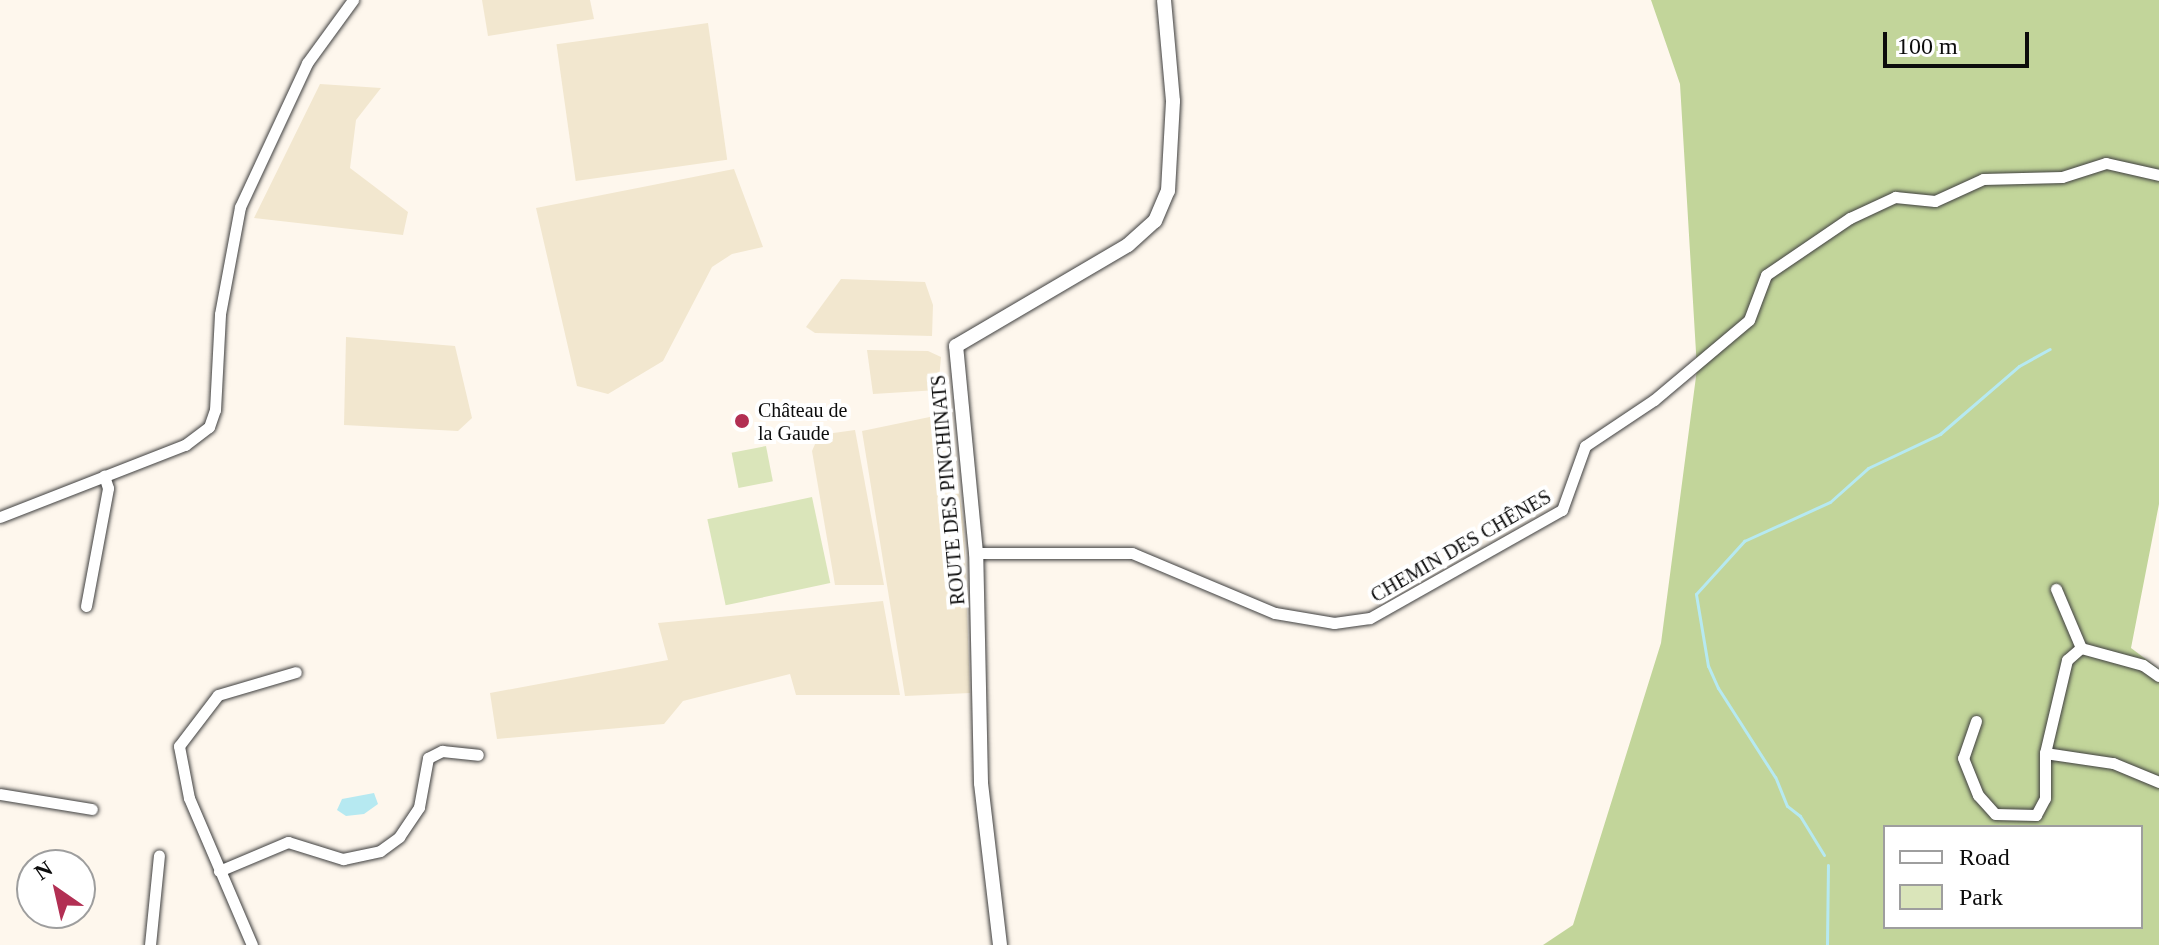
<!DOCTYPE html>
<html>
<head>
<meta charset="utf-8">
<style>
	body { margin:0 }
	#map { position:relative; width:2159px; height:945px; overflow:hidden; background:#fef7ed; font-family:"Times New Roman",serif }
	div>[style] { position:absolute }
	.farmland>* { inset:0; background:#f2e7cf; transform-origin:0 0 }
	.green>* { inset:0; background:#dae5ba; transform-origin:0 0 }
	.forest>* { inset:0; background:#c2d59a }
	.water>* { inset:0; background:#b6e9f1 }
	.stream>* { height:3px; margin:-1.5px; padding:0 1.5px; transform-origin:1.5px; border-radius:1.5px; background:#b6e9f1 }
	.roads { filter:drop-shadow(0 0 2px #3f3f3f) drop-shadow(0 0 2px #3f3f3f) }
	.minor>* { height:11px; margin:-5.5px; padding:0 5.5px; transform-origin:5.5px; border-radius:5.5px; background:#fff }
	.tertiary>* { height:14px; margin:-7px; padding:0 7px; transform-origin:7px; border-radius:7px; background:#fff }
	.dots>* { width:22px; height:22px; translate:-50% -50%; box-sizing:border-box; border:4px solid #fff; border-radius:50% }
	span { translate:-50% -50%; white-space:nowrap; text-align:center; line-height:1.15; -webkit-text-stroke:8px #fff; paint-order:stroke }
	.poi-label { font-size:20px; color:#0c0c0c }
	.left { translate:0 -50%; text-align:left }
	.street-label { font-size:20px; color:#0c0c0c }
	.legend { position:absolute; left:1883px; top:825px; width:260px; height:104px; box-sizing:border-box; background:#fff; border:2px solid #9e9e9e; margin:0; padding:10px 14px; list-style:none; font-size:24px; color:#0c0c0c }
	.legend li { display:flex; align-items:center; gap:16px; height:40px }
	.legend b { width:40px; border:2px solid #9e9e9e }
	.north { position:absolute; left:16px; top:849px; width:80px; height:80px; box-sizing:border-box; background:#fff; border:2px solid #9e9e9e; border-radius:50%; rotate:326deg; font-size:22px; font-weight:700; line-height:32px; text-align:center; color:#0c0c0c }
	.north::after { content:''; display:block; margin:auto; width:28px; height:36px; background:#b22f53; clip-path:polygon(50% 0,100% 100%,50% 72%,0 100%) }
	.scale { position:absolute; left:1883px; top:32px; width:146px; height:36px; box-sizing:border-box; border:4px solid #0c0c0c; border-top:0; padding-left:10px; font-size:24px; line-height:28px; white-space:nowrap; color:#0c0c0c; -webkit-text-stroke:6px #fff; paint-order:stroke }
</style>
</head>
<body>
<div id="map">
	<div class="farmland">
		<div style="clip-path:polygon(482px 0,590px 0,594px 19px,488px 36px)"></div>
		<div style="left:708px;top:23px;width:138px;height:153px;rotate:82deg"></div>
		<div style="clip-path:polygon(320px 84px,381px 88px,356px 120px,350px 168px,408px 212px,403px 235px,254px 218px)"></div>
		<div style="clip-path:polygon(734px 169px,763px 247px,732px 254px,712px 267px,663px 361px,608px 394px,577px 386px,536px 208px)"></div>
		<div style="clip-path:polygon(841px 279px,925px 282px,933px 305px,932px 336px,815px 333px,806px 327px)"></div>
		<div style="clip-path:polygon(346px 337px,455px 346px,472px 418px,458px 431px,344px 425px)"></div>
		<div style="clip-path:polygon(867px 350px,928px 351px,941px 357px,938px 390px,873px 394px)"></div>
		<div style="clip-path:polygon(949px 413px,964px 527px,970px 693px,905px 696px,862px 431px)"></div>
		<div style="clip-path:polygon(855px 430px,884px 585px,835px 585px,812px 451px,819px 435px)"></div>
		<div style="clip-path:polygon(883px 601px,900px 695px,796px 695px,790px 674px,683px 701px,664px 724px,497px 739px,490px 693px,668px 660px,658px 623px)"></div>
	</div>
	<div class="green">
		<div style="left:766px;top:446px;width:36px;height:35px;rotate:79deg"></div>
		<div style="left:812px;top:497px;width:88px;height:107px;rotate:78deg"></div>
	</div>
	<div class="forest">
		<div style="clip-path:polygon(evenodd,1651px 0,2159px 0,2159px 504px,2131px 648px,2159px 669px,2159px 945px,1543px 945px,1573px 925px,1661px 643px,1697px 369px,1680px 84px,1651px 0,1885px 827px,2141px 827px,2141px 927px,1885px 927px,1885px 827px)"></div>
	</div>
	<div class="water">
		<div style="clip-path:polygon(374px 793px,378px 804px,364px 814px,346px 816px,337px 810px,342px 799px)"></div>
	</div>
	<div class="stream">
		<div style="left:1824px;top:855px;width:46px;rotate:-121.6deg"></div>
		<div style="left:1800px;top:816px;width:16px;rotate:-142deg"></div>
		<div style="left:1787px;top:806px;width:31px;rotate:-112deg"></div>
		<div style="left:1775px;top:777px;width:106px;rotate:-122.6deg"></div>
		<div style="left:1718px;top:688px;width:24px;rotate:-114deg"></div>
		<div style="left:1708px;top:666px;width:73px;rotate:-99.5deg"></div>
		<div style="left:1696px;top:594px;width:72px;rotate:-47.8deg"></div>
		<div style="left:1744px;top:541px;width:94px;rotate:-24.4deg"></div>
		<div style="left:1830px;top:502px;width:51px;rotate:-41.8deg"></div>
		<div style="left:1868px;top:468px;width:80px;rotate:-25.3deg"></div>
		<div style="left:1940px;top:434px;width:104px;rotate:-40.7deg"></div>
		<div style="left:2019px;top:366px;width:35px;rotate:-29deg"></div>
		<div style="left:1827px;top:945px;width:80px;rotate:-89.3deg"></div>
	</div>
	<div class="roads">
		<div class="minor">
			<div style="left:0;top:517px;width:199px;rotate:-21.3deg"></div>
			<div style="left:185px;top:445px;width:30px;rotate:-37deg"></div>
			<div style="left:209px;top:427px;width:18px;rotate:-71deg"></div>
			<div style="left:215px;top:410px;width:96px;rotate:-87deg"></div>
			<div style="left:220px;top:314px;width:109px;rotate:-79.4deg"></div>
			<div style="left:240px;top:207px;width:159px;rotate:-65deg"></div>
			<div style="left:307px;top:63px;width:78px;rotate:-53.9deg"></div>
			<div style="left:976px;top:553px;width:156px"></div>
			<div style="left:1132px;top:553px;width:155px;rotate:22.8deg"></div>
			<div style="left:1275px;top:613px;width:60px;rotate:9.6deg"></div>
			<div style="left:1334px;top:623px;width:36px;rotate:-8deg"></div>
			<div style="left:1370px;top:618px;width:220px;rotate:-29.4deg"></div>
			<div style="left:1562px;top:510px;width:68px;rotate:-70.2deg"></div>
			<div style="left:1585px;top:446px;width:83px;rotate:-33.7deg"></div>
			<div style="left:1654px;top:400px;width:124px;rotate:-40.1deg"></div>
			<div style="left:1749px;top:320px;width:48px;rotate:-69.3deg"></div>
			<div style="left:1766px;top:275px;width:102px;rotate:-34.2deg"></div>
			<div style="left:1850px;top:218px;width:50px;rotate:-25deg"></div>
			<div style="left:1895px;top:197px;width:40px;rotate:5.7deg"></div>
			<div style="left:1935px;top:201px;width:53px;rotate:-24.6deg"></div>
			<div style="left:1983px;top:179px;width:79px;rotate:-1.5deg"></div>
			<div style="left:2062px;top:177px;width:46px;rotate:-17.7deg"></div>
			<div style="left:2106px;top:163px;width:54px;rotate:12.8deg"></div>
			<div style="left:2056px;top:589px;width:64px;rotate:67deg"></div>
			<div style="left:86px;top:606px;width:120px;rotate:-79.4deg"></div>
			<div style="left:108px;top:488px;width:13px;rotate:-108deg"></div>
			<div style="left:1976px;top:721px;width:39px;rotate:109deg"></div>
			<div style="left:1963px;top:758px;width:40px;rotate:68deg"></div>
			<div style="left:1978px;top:795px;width:25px;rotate:48deg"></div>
			<div style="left:1995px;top:814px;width:41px;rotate:1.4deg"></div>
			<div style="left:2036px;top:815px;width:19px;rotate:-62deg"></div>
			<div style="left:2045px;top:798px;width:45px;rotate:-90deg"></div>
			<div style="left:2045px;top:753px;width:96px;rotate:-76.7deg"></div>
			<div style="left:2067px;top:660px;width:18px;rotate:-41deg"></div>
			<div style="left:2081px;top:648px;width:64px;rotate:15.3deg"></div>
			<div style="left:2143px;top:665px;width:19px;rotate:35deg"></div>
			<div style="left:2045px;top:753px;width:69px;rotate:8.4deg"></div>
			<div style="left:2113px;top:763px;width:50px;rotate:22.4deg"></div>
			<div style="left:0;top:794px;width:93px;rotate:9.3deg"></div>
			<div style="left:219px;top:871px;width:75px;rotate:-22.8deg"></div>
			<div style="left:288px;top:842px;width:58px;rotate:17.2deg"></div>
			<div style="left:343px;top:859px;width:38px;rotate:-12deg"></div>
			<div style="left:380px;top:851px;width:24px;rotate:-36deg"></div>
			<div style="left:399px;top:837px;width:36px;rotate:-56deg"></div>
			<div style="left:419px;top:807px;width:50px;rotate:-79.6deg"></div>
			<div style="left:428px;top:758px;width:16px;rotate:-27deg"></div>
			<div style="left:442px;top:751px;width:36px;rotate:6deg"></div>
			<div style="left:150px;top:945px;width:90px;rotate:-84.3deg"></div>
			<div style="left:252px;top:945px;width:160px;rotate:-113.2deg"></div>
			<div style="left:189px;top:798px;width:53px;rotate:-100.9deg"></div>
			<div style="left:179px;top:746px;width:64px;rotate:-52.6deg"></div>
			<div style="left:218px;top:695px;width:81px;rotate:-16.4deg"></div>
		</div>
		<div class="tertiary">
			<div style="left:1000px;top:945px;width:163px;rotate:-96.7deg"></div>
			<div style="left:981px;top:783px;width:230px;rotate:-91.2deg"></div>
			<div style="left:976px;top:553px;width:208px;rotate:-95.5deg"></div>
			<div style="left:956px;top:346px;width:199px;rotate:-30.4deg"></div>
			<div style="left:1128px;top:245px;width:36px;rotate:-42deg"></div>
			<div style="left:1155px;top:221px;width:33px;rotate:-67deg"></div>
			<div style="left:1168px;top:191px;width:90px;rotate:-86.8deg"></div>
			<div style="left:1173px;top:101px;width:101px;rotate:-95.1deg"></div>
		</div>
	</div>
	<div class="dots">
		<div style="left:742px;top:421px;background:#b22f53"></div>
	</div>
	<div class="poi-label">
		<span class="left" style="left:758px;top:422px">Château de<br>la Gaude</span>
	</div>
	<div class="street-label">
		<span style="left:948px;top:490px;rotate:-95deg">ROUTE DES PINCHINATS</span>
		<span style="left:1461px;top:546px;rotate:-30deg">CHEMIN DES CHÊNES</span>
	</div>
	<ul class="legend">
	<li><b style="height:10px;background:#fff"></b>Road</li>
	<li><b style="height:22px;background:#dae5ba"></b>Park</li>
	</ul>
	<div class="north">N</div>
	<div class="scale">100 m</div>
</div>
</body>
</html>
